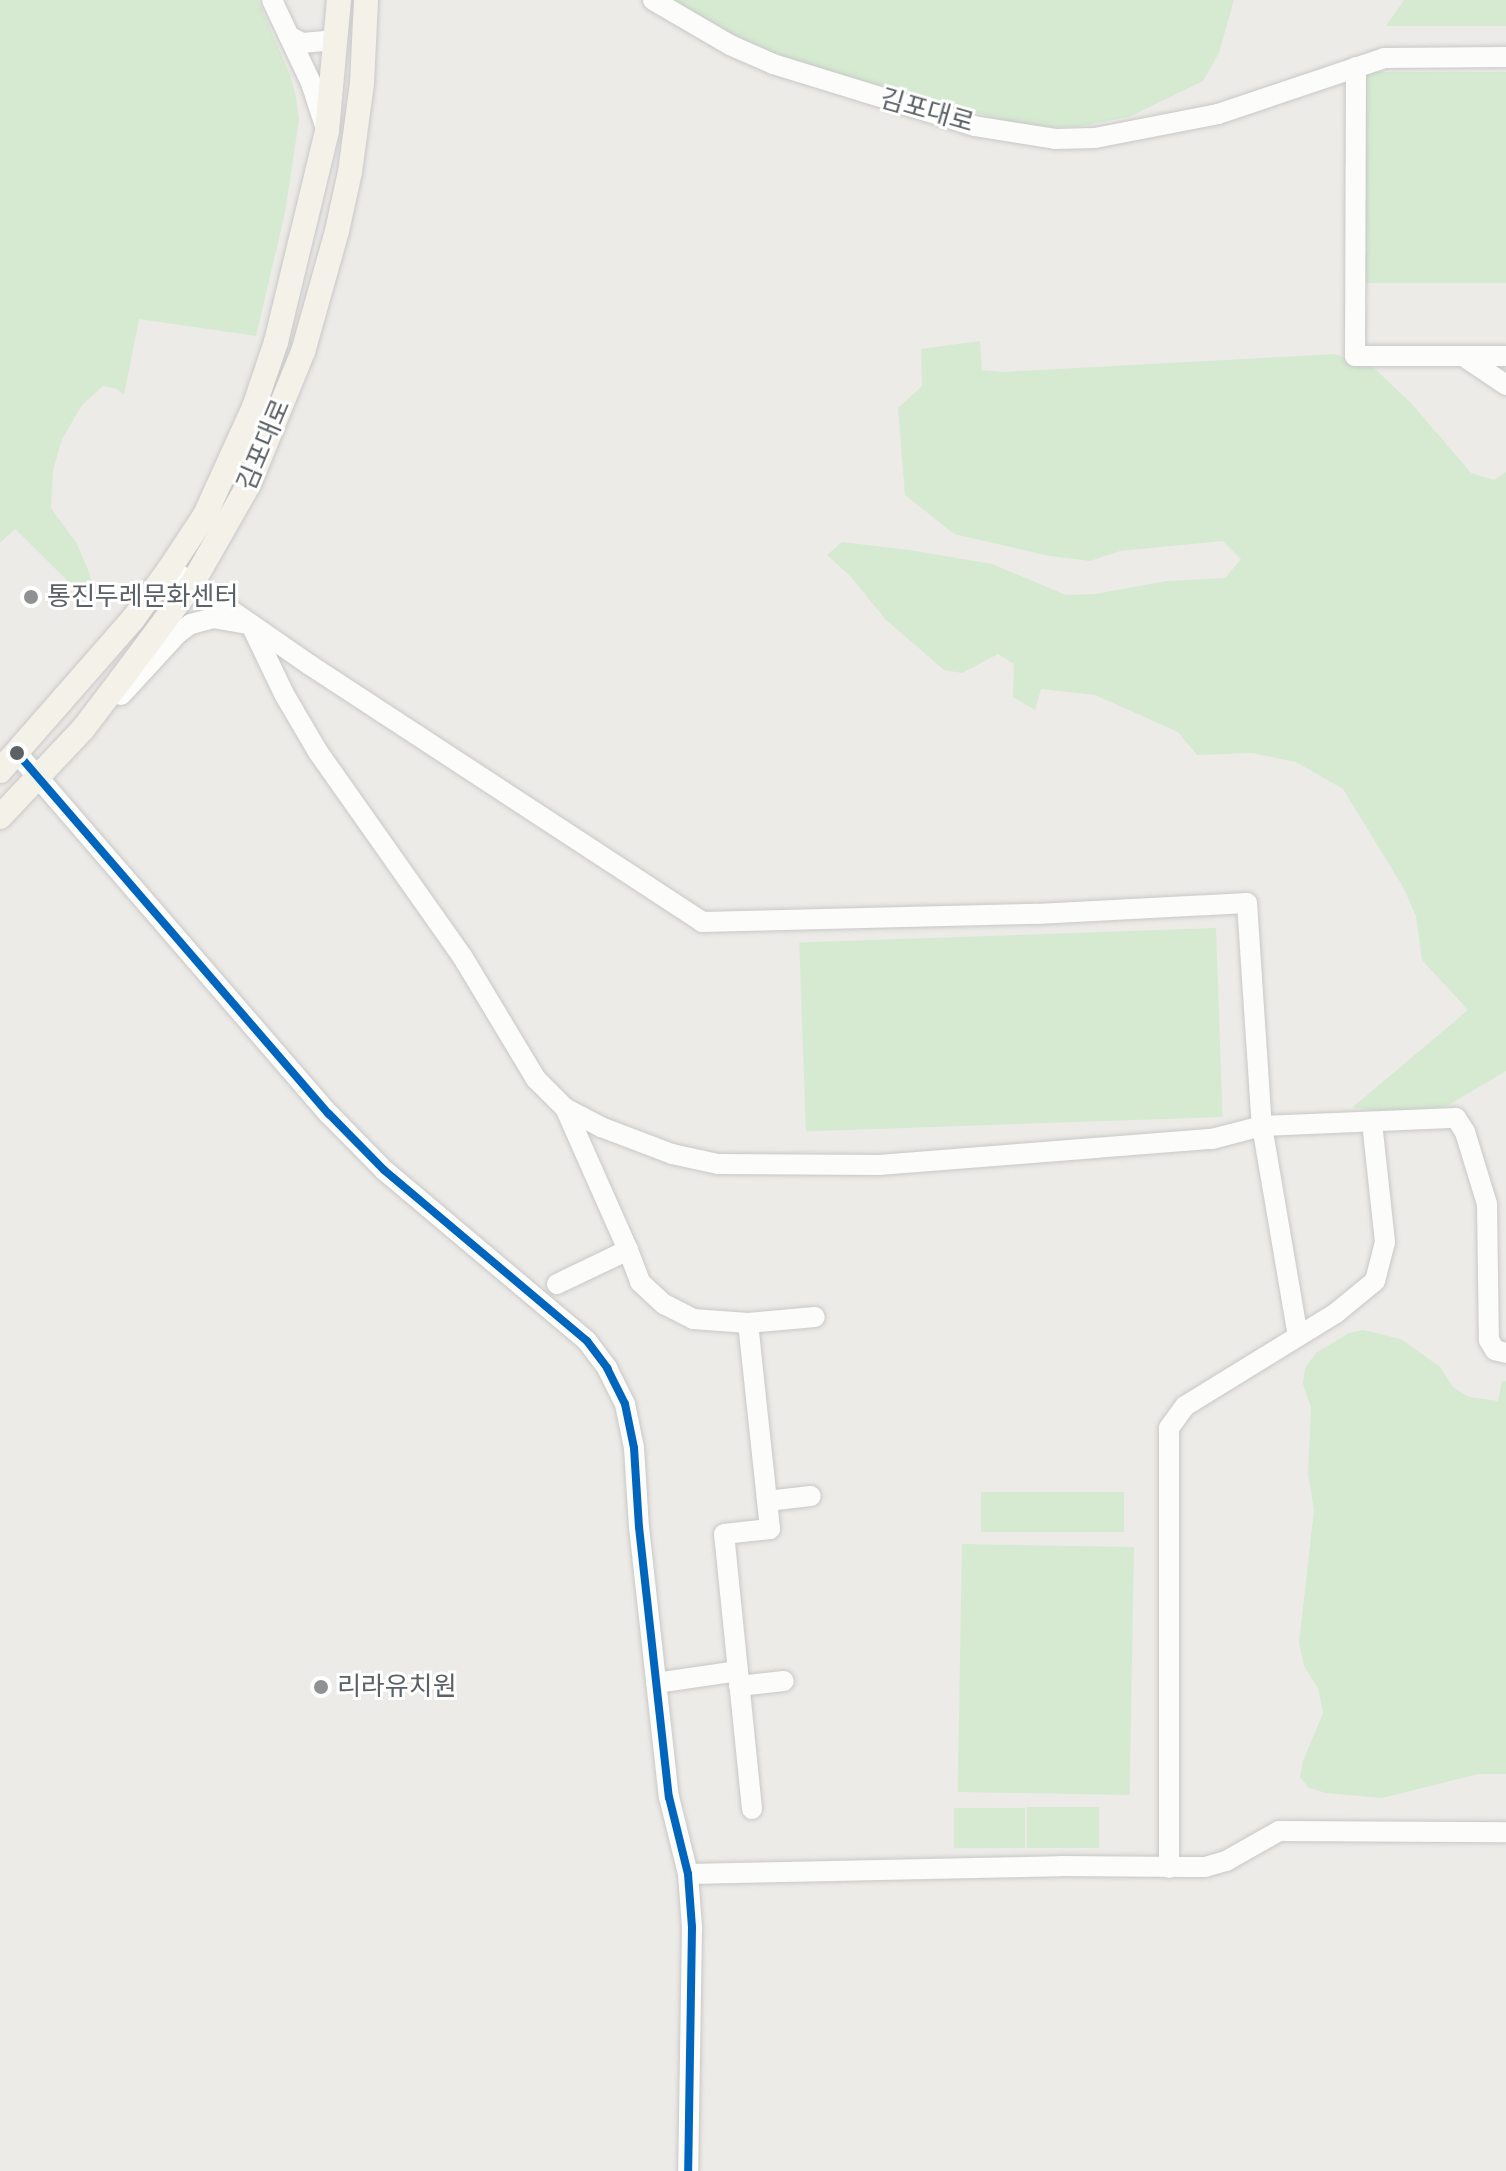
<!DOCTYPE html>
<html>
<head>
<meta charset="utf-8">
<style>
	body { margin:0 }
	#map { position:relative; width:1506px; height:2171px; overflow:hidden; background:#edebe7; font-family:"Fira Sans","Noto Sans KR",sans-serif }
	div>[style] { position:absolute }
	.green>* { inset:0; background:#d5ead1; transform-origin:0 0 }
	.roads { filter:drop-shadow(0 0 2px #c8c8c8) drop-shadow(0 0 2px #c8c8c8) }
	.minor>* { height:20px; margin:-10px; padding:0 10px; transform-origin:10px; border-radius:10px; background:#fcfcfb }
	.major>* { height:24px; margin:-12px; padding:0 12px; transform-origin:12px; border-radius:12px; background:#f3f1e8 }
	.bus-1>* { height:8px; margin:-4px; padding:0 4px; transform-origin:4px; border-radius:4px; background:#0065bd }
	.dots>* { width:22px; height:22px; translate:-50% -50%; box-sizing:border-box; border:4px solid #fff; border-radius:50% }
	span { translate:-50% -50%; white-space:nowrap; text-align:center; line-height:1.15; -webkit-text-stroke:6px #fff; paint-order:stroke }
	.street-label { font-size:26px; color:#5c6166 }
	.poi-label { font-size:26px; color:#5c6166 }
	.left { translate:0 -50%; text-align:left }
</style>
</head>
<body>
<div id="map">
	<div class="green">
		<div style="clip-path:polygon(0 0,258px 0,290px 75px,296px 97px,299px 120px,285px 213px,256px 336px,139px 319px,124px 395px,117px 389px,103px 386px,82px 405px,62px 439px,53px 470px,51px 508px,77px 544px,87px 567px,94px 588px,92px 605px,15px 529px,0 543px)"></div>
		<div style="clip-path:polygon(672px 0,1234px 0,1219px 53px,1203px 81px,1129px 117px,1076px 127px,1039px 127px,998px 119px,811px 66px,755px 47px)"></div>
		<div style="clip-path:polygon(1404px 0,1506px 0,1506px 26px,1386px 26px)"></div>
		<div style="left:1365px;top:72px;width:141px;height:211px"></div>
		<div style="clip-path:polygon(980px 341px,982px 370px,1004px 372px,1335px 354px,1374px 368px,1411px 403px,1471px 473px,1494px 480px,1506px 472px,1506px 1071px,1447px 1106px,1397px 1114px,1353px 1107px,1468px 1010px,1422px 960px,1416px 916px,1403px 887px,1343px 789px,1296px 762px,1252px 753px,1197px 755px,1178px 732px,1095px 695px,1041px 689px,1035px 710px,1013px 697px,1014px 664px,998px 654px,962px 673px,944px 670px,885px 619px,851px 577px,827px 555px,842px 542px,909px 550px,992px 564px,1066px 595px,1095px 594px,1167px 581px,1225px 578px,1241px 559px,1223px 541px,1120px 551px,1090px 561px,1050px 556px,954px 534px,905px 495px,898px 408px,922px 386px,921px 349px)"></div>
		<div style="left:1216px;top:928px;width:189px;height:417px;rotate:88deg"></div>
		<div style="clip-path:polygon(1363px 1330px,1401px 1339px,1440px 1367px,1453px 1387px,1469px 1397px,1498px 1401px,1502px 1381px,1506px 1381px,1506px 1774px,1478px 1774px,1382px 1798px,1326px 1793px,1309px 1788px,1300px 1777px,1303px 1761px,1323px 1713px,1318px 1688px,1304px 1666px,1299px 1643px,1314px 1510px,1308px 1474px,1311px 1408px,1303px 1384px,1305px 1368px,1316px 1353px,1349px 1333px)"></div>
		<div style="left:1124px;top:1492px;width:40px;height:143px;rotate:90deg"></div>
		<div style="left:962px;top:1544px;width:172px;height:248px;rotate:1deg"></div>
		<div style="left:1099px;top:1807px;width:41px;height:72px;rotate:90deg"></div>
		<div style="left:954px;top:1808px;width:71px;height:40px"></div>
	</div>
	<div class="roads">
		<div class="minor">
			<div style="left:272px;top:0;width:92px;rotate:64.8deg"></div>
			<div style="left:311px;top:83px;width:48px;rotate:71.9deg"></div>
			<div style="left:653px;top:0;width:89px;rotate:30.3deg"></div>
			<div style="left:730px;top:45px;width:47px;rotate:23.8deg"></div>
			<div style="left:773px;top:64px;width:210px;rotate:17.1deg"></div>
			<div style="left:974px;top:126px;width:82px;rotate:9.1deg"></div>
			<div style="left:1055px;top:139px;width:40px;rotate:-1.4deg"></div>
			<div style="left:1095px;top:138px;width:125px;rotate:-11deg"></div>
			<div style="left:1218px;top:114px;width:175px;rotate:-18.6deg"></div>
			<div style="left:1384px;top:58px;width:122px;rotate:-0.5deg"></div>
			<div style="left:289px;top:36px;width:15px;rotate:28deg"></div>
			<div style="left:302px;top:43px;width:24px;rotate:-5deg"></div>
			<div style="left:326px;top:41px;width:14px;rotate:-34deg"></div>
			<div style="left:1356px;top:67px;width:289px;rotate:90.2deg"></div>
			<div style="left:1355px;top:356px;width:151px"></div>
			<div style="left:1463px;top:356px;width:52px;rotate:34deg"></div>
			<div style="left:180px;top:575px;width:158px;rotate:34.7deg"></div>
			<div style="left:310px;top:665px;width:469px;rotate:33.2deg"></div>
			<div style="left:702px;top:922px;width:335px;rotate:-1.4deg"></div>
			<div style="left:1037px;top:914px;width:210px;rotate:-3deg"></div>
			<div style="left:1247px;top:903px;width:224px;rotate:86.2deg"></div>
			<div style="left:1262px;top:1126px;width:213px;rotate:80.3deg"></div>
			<div style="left:121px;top:695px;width:83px;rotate:-47.4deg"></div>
			<div style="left:177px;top:634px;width:17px;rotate:-36deg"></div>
			<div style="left:191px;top:624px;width:23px;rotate:-15deg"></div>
			<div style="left:213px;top:618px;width:39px;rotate:10deg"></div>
			<div style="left:251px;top:625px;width:76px;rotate:64.4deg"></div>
			<div style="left:284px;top:694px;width:67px;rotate:59.6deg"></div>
			<div style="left:318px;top:752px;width:250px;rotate:54.8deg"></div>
			<div style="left:462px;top:956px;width:144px;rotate:59deg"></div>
			<div style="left:536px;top:1079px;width:41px;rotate:45deg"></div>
			<div style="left:565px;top:1108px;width:41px;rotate:27.8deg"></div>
			<div style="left:601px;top:1127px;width:76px;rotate:20.8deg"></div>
			<div style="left:672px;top:1154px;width:47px;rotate:12.3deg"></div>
			<div style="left:718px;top:1164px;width:161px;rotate:0.4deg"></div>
			<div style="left:879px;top:1165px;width:334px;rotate:-4.5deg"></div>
			<div style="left:1212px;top:1139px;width:52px;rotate:-14.6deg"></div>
			<div style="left:1262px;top:1126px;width:194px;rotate:-2.4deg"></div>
			<div style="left:1456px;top:1118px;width:17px;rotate:57deg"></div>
			<div style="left:1465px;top:1132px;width:75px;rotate:73deg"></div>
			<div style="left:1487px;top:1204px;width:136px;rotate:89.2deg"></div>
			<div style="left:1489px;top:1340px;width:12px;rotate:59deg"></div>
			<div style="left:1495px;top:1350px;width:11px;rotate:15deg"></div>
			<div style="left:17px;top:753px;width:477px;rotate:49.2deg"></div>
			<div style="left:329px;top:1114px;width:78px;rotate:45.5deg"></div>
			<div style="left:384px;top:1170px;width:265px;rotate:40.1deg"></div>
			<div style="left:587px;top:1341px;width:34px;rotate:53deg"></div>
			<div style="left:607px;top:1368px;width:40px;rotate:63.4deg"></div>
			<div style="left:625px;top:1404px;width:45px;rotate:78.4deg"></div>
			<div style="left:634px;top:1448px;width:79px;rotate:86.4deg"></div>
			<div style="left:639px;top:1527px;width:272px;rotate:83.7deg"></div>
			<div style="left:669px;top:1797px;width:79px;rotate:76.1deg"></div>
			<div style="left:688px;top:1874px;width:53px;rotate:85.7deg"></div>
			<div style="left:692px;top:1927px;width:244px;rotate:90.9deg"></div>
			<div style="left:628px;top:1250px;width:34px;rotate:69deg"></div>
			<div style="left:640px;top:1282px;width:33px;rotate:43deg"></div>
			<div style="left:664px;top:1304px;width:33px;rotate:27deg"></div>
			<div style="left:693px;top:1319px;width:55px;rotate:4.2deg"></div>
			<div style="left:748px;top:1323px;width:67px;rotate:-5.1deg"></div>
			<div style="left:557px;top:1284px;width:79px;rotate:-25.6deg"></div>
			<div style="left:628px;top:1250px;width:155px;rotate:-113.9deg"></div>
			<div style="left:748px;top:1323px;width:179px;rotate:83.9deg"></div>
			<div style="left:767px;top:1501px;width:44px;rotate:-6.5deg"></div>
			<div style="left:656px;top:1683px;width:83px;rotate:-8.3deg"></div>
			<div style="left:739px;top:1686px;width:45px;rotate:-6.3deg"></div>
			<div style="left:752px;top:1809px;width:276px;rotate:-95.8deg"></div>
			<div style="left:724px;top:1534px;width:46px;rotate:-6.2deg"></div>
			<div style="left:770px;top:1529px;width:28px;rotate:-96deg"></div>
			<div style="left:1169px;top:1868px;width:440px;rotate:-90deg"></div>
			<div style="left:1169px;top:1428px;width:27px;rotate:-54deg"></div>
			<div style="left:1185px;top:1406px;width:177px;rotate:-31.6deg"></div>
			<div style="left:1336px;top:1313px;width:50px;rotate:-39.4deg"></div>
			<div style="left:1375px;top:1281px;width:40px;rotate:-75.6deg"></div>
			<div style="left:1385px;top:1242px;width:120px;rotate:-96.2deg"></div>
			<div style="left:688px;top:1874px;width:372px;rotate:-1.2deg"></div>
			<div style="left:1060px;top:1866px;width:145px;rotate:0.4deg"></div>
			<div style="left:1205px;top:1867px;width:22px;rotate:-16deg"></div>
			<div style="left:1226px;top:1861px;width:61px;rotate:-29.5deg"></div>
			<div style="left:1279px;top:1831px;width:227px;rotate:0.3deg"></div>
		</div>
		<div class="major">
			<div style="left:0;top:771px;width:202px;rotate:-48.8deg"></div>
			<div style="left:133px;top:619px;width:63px;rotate:-54deg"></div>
			<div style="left:170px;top:568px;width:64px;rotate:-56.6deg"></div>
			<div style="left:205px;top:515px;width:119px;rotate:-65.6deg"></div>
			<div style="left:254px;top:407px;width:69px;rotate:-71.3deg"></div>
			<div style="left:276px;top:342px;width:217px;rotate:-76.4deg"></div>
			<div style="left:327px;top:131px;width:132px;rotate:-84.8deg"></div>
			<div style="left:0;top:817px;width:121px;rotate:-46.7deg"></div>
			<div style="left:83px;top:729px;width:64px;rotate:-52.6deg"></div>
			<div style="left:122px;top:678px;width:117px;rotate:-53.3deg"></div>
			<div style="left:192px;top:584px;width:115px;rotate:-60.3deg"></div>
			<div style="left:249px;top:484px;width:143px;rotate:-67.8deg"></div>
			<div style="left:303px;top:352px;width:126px;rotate:-74.3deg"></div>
			<div style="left:337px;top:231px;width:60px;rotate:-77.6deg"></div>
			<div style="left:350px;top:172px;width:90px;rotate:-82.3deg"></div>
			<div style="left:362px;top:83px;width:83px;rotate:-87.2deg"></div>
		</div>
	</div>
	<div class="bus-1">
		<div style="left:17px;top:753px;width:477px;rotate:49.2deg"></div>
		<div style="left:329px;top:1114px;width:78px;rotate:45.5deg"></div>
		<div style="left:384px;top:1170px;width:265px;rotate:40.1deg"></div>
		<div style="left:587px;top:1341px;width:34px;rotate:53deg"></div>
		<div style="left:607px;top:1368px;width:40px;rotate:63.4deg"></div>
		<div style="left:625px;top:1404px;width:45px;rotate:78.4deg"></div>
		<div style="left:634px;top:1448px;width:79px;rotate:86.4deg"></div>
		<div style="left:639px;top:1527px;width:272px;rotate:83.7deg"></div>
		<div style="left:669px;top:1797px;width:79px;rotate:76.1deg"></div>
		<div style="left:688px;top:1874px;width:53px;rotate:85.7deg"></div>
		<div style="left:692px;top:1927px;width:244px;rotate:90.9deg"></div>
	</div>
	<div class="dots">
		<div style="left:31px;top:597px;background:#8f9193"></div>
		<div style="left:17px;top:753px;background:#5c6166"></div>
		<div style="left:321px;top:1687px;background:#8f9193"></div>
	</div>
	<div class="street-label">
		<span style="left:927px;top:111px;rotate:16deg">김포대로</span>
		<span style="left:264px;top:445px;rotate:-67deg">김포대로</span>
	</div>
	<div class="poi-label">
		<span class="left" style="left:47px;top:597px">통진두레문화센터</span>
		<span class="left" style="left:337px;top:1687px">리라유치원</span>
	</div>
</div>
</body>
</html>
